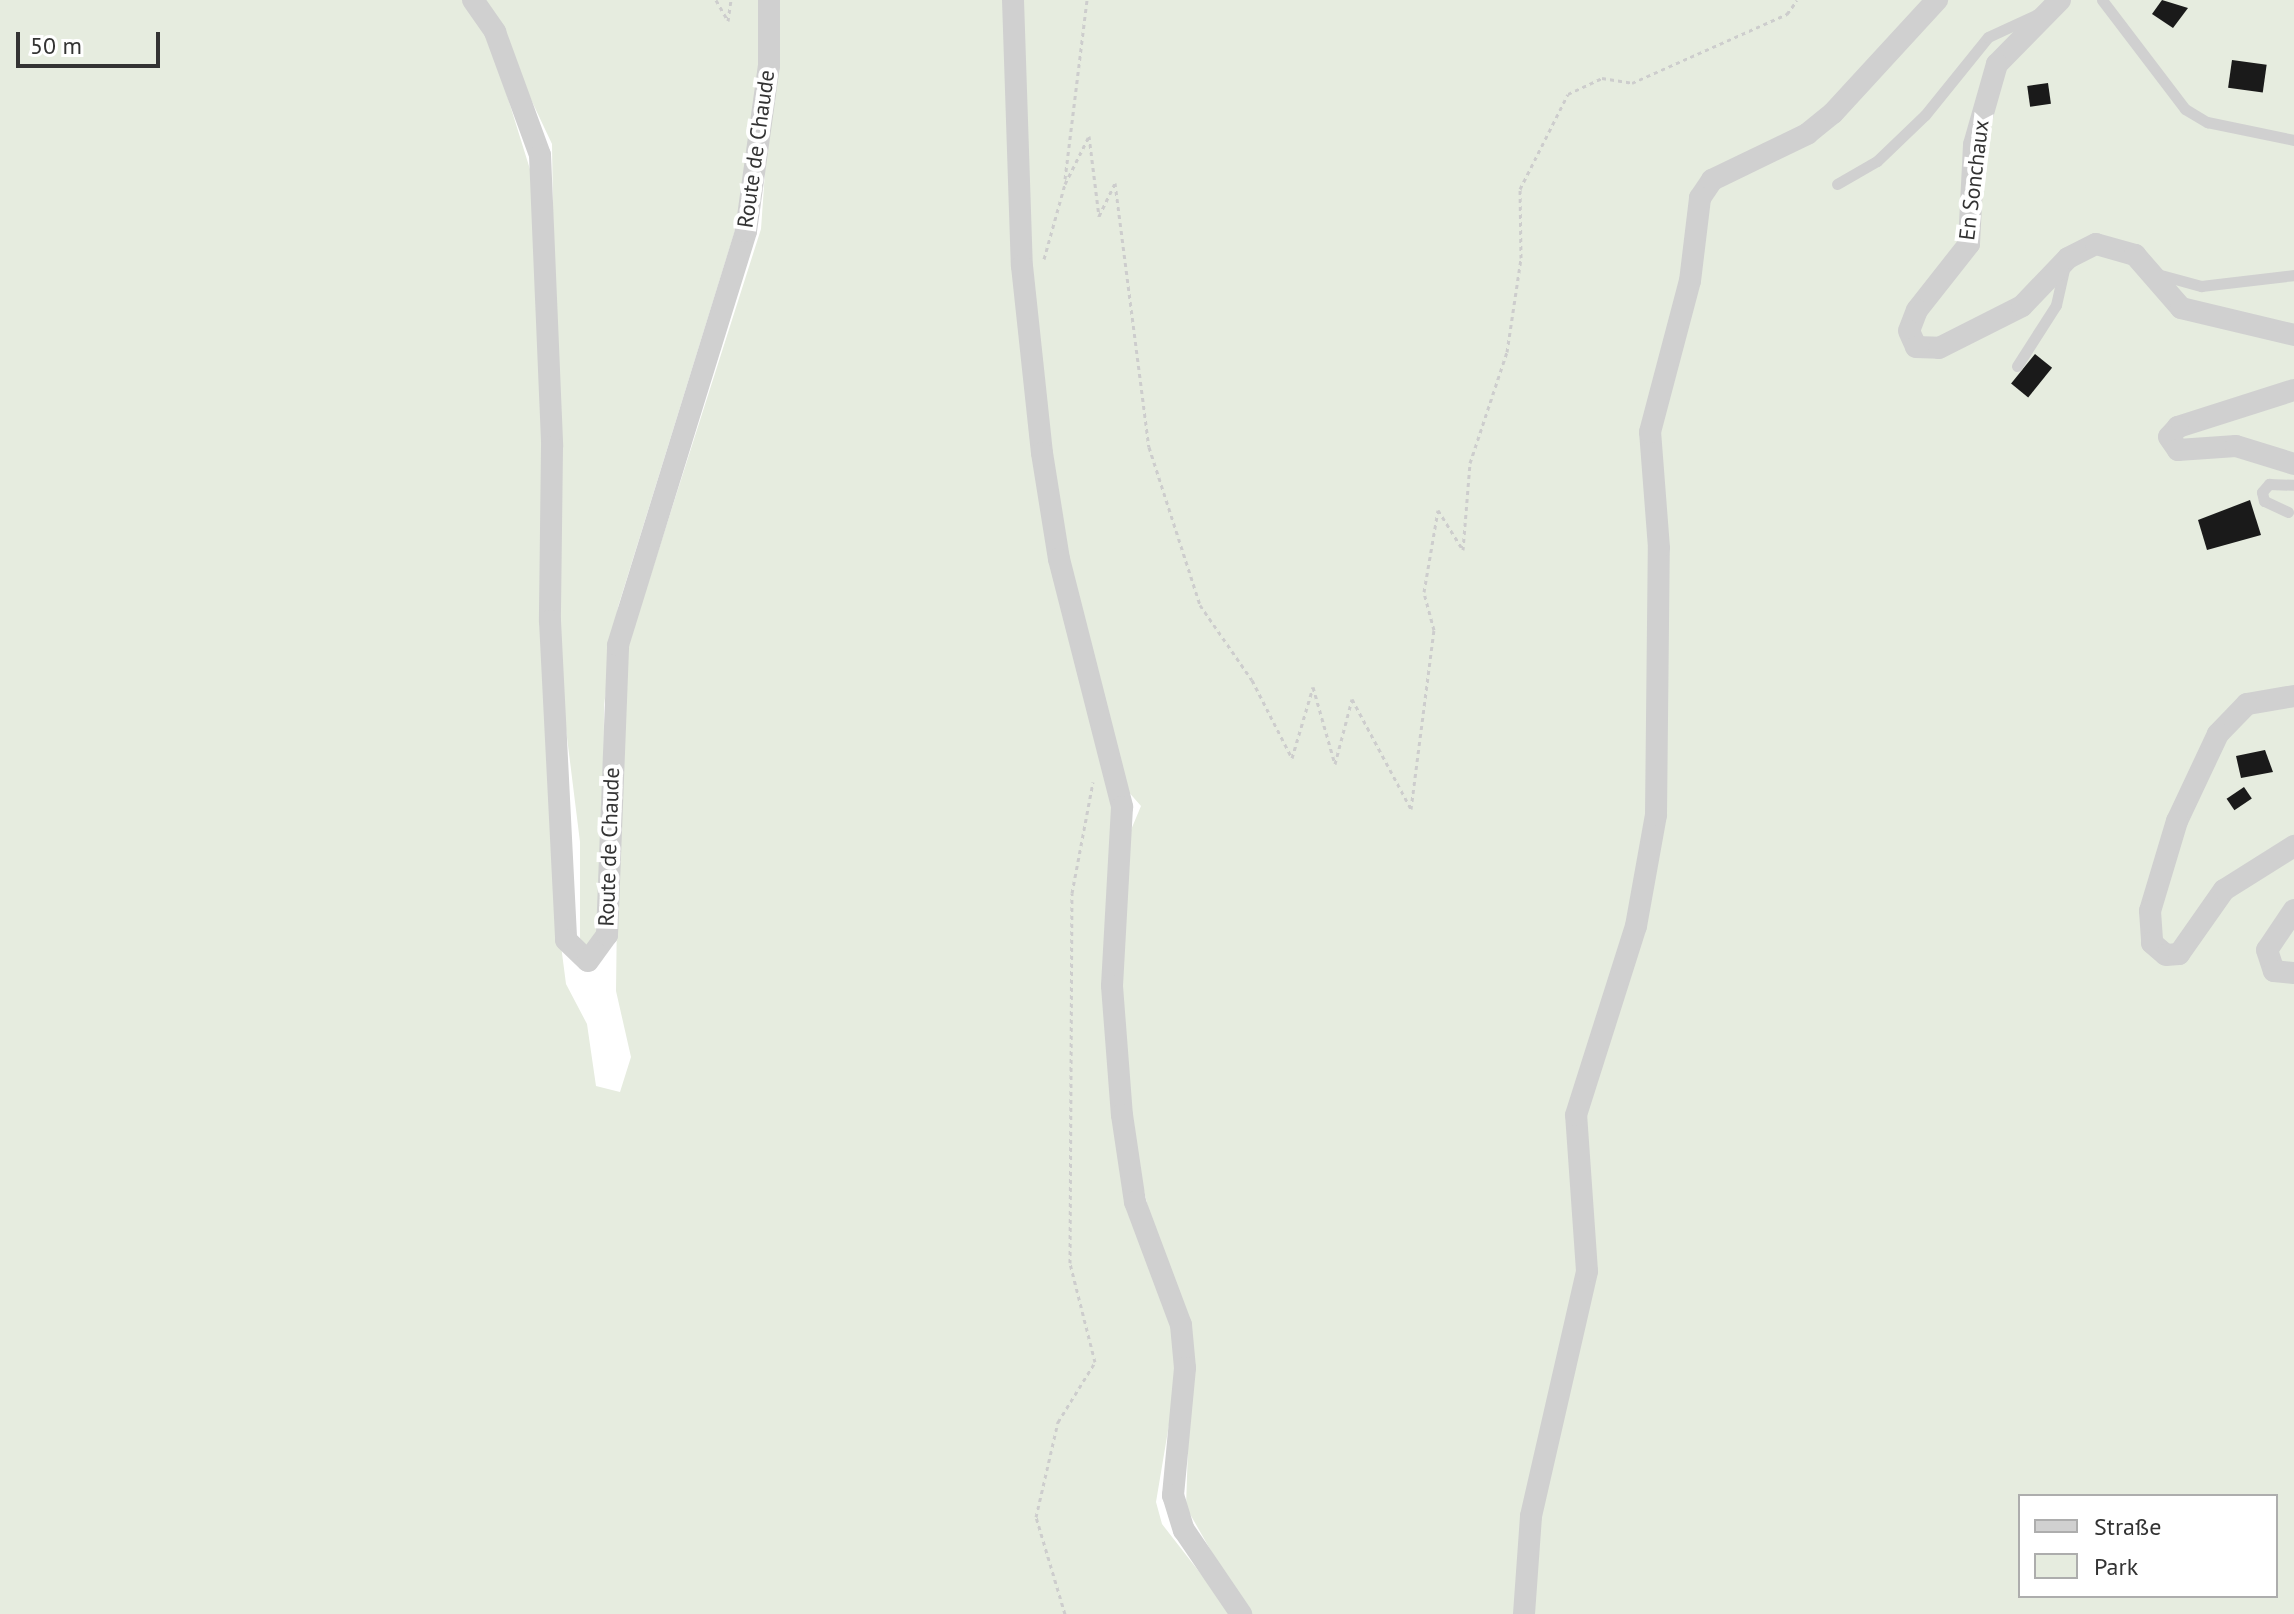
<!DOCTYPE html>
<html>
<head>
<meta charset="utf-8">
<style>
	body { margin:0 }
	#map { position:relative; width:2294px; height:1614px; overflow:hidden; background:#fff; font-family:"PT Sans",sans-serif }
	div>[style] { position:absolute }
	.green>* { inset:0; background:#e6ecdf }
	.building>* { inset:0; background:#1a1a1a; transform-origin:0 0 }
	.path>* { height:3px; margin-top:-1.5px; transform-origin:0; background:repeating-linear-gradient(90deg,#cdcdcd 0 4px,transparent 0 8px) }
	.service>* { height:11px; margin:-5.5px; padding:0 5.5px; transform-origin:5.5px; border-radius:5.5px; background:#d0d0d0 }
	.minor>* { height:22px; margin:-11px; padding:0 11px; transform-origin:11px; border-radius:11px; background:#d0d0d0 }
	span { translate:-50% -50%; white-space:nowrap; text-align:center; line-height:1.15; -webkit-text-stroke:8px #fff; paint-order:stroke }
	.street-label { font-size:22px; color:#333 }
	.legend { position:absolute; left:2018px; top:1494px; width:260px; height:104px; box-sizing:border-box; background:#fff; border:2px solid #adadad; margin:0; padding:10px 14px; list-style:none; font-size:24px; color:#333 }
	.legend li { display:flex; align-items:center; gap:16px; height:40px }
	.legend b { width:40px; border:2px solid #adadad }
	.scale { position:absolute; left:16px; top:32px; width:144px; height:36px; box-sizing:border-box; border:4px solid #333; border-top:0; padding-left:10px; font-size:24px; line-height:28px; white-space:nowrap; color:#333; -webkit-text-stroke:6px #fff; paint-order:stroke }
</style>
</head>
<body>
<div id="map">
	<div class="green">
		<div style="clip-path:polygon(0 0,466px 0,488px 34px,533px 179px,559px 930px,566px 984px,587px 1024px,596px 1086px,620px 1092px,631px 1057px,616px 991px,620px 671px,761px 229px,777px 0,1007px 0,1016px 266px,1112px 798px,1116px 1088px,1169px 1302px,1177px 1377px,1156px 1502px,1162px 1524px,1232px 1614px,0 1614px)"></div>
		<div style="clip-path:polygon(484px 0,762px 0,762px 81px,737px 224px,618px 607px,604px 705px,603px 934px,593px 950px,580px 942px,580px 842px,560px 681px,552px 144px)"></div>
		<div style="clip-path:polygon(evenodd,1019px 0,2294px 0,2294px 1614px,1247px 1614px,1186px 1507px,1190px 1387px,1134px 1148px,1121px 1007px,1128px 837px,1141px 806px,1126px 789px,1068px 569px,1035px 320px,1019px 0,2020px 1496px,2276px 1496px,2276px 1596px,2020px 1596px,2020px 1496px)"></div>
	</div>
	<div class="building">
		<div style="clip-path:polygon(2162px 0,2188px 8px,2173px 28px,2152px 14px)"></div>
		<div style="left:2232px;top:60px;width:35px;height:28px;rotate:8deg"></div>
		<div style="left:2048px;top:83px;width:21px;height:21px;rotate:82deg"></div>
		<div style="left:2035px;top:354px;width:22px;height:38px;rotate:39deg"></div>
		<div style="clip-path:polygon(2250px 500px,2261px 535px,2207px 550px,2198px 520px)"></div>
		<div style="clip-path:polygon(2265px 750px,2273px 772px,2241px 778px,2236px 756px)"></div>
		<div style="left:2244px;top:787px;width:14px;height:21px;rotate:56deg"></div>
	</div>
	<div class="path">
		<div style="left:716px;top:0;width:24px;rotate:60deg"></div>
		<div style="left:728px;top:21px;width:21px;rotate:-82deg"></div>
		<div style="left:1065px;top:179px;width:180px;rotate:-83deg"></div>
		<div style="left:1044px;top:259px;width:78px;rotate:-74.4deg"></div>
		<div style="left:1065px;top:184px;width:54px;rotate:-63.4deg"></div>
		<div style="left:1089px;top:136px;width:81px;rotate:82.9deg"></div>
		<div style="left:1099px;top:216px;width:37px;rotate:-64deg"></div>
		<div style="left:1115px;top:183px;width:266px;rotate:82.7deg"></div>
		<div style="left:1149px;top:447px;width:166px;rotate:72.1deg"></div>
		<div style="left:1200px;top:605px;width:91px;rotate:55.3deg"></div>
		<div style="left:1252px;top:680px;width:88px;rotate:62.9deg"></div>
		<div style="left:1292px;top:758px;width:74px;rotate:-73.5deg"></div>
		<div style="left:1313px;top:687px;width:80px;rotate:74.1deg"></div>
		<div style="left:1335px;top:764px;width:67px;rotate:-75.3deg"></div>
		<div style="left:1352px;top:699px;width:125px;rotate:61.8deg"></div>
		<div style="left:1411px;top:809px;width:180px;rotate:-82.7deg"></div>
		<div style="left:1434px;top:630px;width:39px;rotate:-105deg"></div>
		<div style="left:1424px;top:592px;width:83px;rotate:-80.3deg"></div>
		<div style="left:1438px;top:510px;width:47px;rotate:58deg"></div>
		<div style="left:1463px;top:550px;width:87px;rotate:-85.4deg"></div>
		<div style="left:1470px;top:463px;width:117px;rotate:-71.6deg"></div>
		<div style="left:1507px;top:352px;width:95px;rotate:-81.5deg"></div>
		<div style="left:1521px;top:258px;width:69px;rotate:-90.8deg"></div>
		<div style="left:1520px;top:189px;width:106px;rotate:-63.2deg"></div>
		<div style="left:1568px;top:94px;width:38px;rotate:-25deg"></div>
		<div style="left:1602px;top:78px;width:30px;rotate:9deg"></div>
		<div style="left:1632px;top:83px;width:170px;rotate:-24deg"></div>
		<div style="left:1787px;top:14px;width:17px;rotate:-54deg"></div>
		<div style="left:1065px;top:1614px;width:101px;rotate:-106.6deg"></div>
		<div style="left:1036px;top:1517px;width:98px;rotate:-77deg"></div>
		<div style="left:1058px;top:1422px;width:70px;rotate:-58.3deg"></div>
		<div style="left:1095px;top:1362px;width:102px;rotate:-104.2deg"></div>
		<div style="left:1070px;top:1263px;width:370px;rotate:-89.7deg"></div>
		<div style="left:1072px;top:893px;width:113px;rotate:-79.3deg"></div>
	</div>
	<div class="service">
		<div style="left:2102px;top:0;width:137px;rotate:52.7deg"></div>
		<div style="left:2185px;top:109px;width:26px;rotate:31deg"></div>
		<div style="left:2207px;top:122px;width:89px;rotate:11.7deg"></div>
		<div style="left:1837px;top:184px;width:46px;rotate:-29.9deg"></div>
		<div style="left:1877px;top:161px;width:66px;rotate:-43.8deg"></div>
		<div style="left:1925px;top:115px;width:100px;rotate:-51.1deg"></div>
		<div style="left:1988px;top:37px;width:57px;rotate:-24.8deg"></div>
		<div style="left:2157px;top:274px;width:46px;rotate:15.3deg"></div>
		<div style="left:2201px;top:286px;width:94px;rotate:-6.7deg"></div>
		<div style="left:2017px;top:366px;width:72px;rotate:-57.4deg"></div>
		<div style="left:2056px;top:305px;width:41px;rotate:-77.3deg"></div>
		<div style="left:2288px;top:512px;width:26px;rotate:-155deg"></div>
		<div style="left:2264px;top:501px;width:9px;rotate:-103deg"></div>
		<div style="left:2262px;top:492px;width:11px;rotate:-49deg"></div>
		<div style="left:2269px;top:484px;width:25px;rotate:2deg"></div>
	</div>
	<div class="minor">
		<div style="left:473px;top:0;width:39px;rotate:55deg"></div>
		<div style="left:495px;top:32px;width:131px;rotate:69.9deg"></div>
		<div style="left:540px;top:155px;width:292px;rotate:87.6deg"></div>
		<div style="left:552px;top:447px;width:174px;rotate:90.7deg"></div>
		<div style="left:550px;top:621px;width:319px;rotate:87.1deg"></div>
		<div style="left:566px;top:940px;width:30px;rotate:44deg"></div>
		<div style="left:588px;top:961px;width:32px;rotate:-54deg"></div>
		<div style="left:607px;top:935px;width:290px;rotate:-87.8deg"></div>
		<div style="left:618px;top:645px;width:433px;rotate:-72.8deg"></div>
		<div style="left:746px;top:231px;width:167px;rotate:-82.1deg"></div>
		<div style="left:769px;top:66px;width:66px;rotate:-90deg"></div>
		<div style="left:1013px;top:0;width:266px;rotate:88.1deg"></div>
		<div style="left:1022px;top:266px;width:188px;rotate:83.9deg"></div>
		<div style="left:1042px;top:453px;width:107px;rotate:80.9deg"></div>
		<div style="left:1059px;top:559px;width:256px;rotate:75.7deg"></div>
		<div style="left:1122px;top:807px;width:179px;rotate:93.2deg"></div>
		<div style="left:1112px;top:986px;width:129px;rotate:85.6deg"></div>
		<div style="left:1122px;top:1115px;width:88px;rotate:81.5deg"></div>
		<div style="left:1135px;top:1202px;width:131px;rotate:69.5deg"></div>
		<div style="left:1181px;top:1325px;width:43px;rotate:84.7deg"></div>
		<div style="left:1185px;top:1368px;width:128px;rotate:95.4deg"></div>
		<div style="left:1173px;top:1495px;width:37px;rotate:73deg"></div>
		<div style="left:1184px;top:1530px;width:102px;rotate:55.8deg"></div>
		<div style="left:2060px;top:0;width:90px;rotate:134.5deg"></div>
		<div style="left:1997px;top:64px;width:84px;rotate:105.9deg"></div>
		<div style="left:1974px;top:145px;width:99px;rotate:92.9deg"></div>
		<div style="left:1969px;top:244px;width:84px;rotate:128.2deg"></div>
		<div style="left:1917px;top:310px;width:22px;rotate:111deg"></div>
		<div style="left:1909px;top:331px;width:17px;rotate:66deg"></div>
		<div style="left:1916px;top:347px;width:23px;rotate:2deg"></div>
		<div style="left:1939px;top:348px;width:93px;rotate:-26.8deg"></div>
		<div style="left:2022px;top:306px;width:66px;rotate:-46.2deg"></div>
		<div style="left:2068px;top:258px;width:31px;rotate:-27deg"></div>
		<div style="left:2096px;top:244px;width:41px;rotate:15.8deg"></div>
		<div style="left:2135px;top:255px;width:70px;rotate:49deg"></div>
		<div style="left:2181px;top:308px;width:116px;rotate:13.4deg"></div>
		<div style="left:2294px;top:390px;width:122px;rotate:162.3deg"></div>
		<div style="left:2178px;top:427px;width:13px;rotate:132deg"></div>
		<div style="left:2169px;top:437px;width:16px;rotate:55deg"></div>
		<div style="left:2178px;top:450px;width:58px;rotate:-3.9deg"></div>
		<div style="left:2236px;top:446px;width:61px;rotate:17.2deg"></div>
		<div style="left:2294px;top:696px;width:48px;rotate:170.3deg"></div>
		<div style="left:2247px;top:704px;width:42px;rotate:134deg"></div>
		<div style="left:2218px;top:734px;width:96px;rotate:115.2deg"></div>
		<div style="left:2177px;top:821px;width:94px;rotate:106.7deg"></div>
		<div style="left:2150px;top:911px;width:32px;rotate:86deg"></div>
		<div style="left:2152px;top:943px;width:18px;rotate:41deg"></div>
		<div style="left:2166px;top:955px;width:13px;rotate:-4deg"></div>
		<div style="left:2179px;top:954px;width:78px;rotate:-54.9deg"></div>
		<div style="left:2224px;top:890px;width:83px;rotate:-32.2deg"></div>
		<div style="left:2294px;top:910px;width:48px;rotate:124deg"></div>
		<div style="left:2267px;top:950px;width:22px;rotate:72deg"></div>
		<div style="left:2274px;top:971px;width:20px;rotate:6deg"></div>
		<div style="left:1524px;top:1614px;width:98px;rotate:-85.9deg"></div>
		<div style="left:1531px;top:1516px;width:251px;rotate:-77.1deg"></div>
		<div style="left:1587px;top:1271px;width:156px;rotate:-94deg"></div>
		<div style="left:1576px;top:1115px;width:198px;rotate:-72.4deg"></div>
		<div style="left:1636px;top:926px;width:113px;rotate:-79.8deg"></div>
		<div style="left:1656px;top:815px;width:267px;rotate:-89.4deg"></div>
		<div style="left:1659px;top:548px;width:116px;rotate:-94.4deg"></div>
		<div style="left:1650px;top:432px;width:156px;rotate:-75.2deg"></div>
		<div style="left:1690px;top:281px;width:84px;rotate:-83.1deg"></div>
		<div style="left:1700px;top:198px;width:22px;rotate:-56deg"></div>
		<div style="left:1712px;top:180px;width:106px;rotate:-25.8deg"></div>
		<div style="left:1807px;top:134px;width:33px;rotate:-39deg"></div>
		<div style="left:1833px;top:113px;width:154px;rotate:-47.4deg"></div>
	</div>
	<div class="street-label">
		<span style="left:756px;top:149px;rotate:-82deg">Route de Chaude</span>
		<span style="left:1974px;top:180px;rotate:-83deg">En Sonchaux</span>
		<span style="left:609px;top:847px;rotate:-88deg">Route de Chaude</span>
	</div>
	<ul class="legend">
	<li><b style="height:10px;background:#d0d0d0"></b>Straße</li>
	<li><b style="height:22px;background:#e6ecdf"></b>Park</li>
	</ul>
	<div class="scale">50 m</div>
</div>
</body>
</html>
